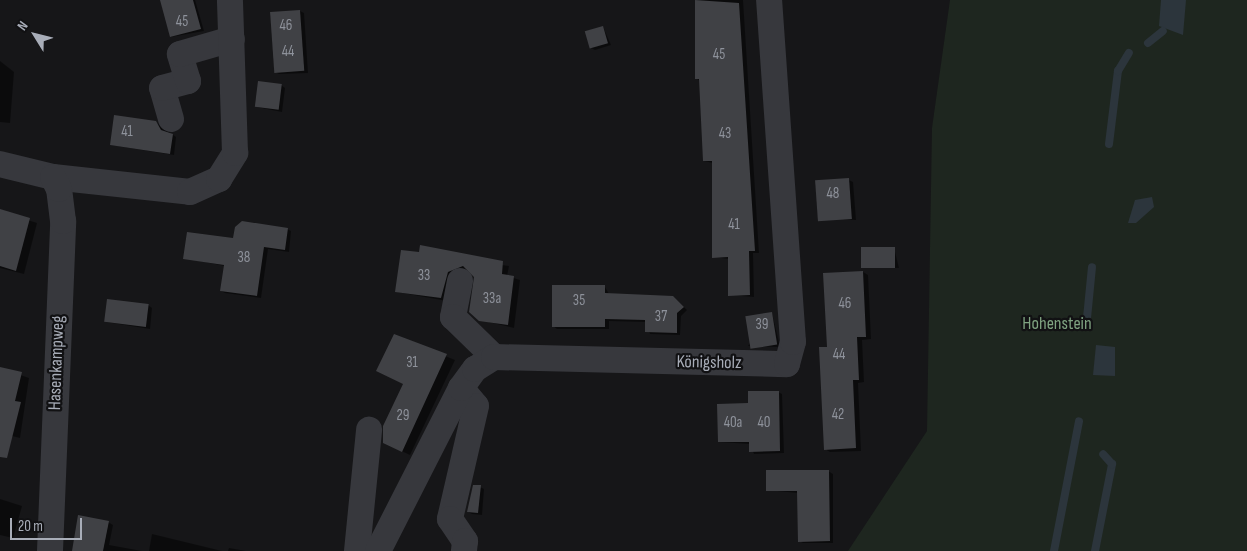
<!DOCTYPE html>
<html>
<head>
<meta charset="utf-8">
<style>
	body { margin:0 }
	#map { position:relative; width:1247px; height:551px; overflow:hidden; background:#161618; font-family:"Sofia Sans Condensed",sans-serif }
	div>[style] { position:absolute }
	.green>* { inset:0; background:#1e261f }
	.water>* { inset:0; background:#2c353c }
	.shadow>* { inset:0; background:#0007 }
	.stream>* { height:8px; margin:-4px; padding:0 4px; transform-origin:4px; border-radius:4px; background:#2c353c }
	.building>* { inset:0; background:#404145; transform-origin:0 0 }
	.minor>* { height:26px; margin:-13px; padding:0 13px; transform-origin:13px; border-radius:13px; background:#37383d }
	span { translate:-50% -50%; white-space:nowrap; text-align:center; line-height:1.15; -webkit-text-stroke:4.5px #111113; paint-order:stroke }
	.number-label { font-size:15px; color:#8e929b }
	.number-label span { -webkit-text-stroke-width:0 }
	.park-label { font-size:18px; color:#7fa381 }
	.street-label { font-size:18px; color:#a8adb8 }
	.north { position:absolute; left:10px; top:10px; width:50px; height:50px; -webkit-text-stroke:4px #111113; paint-order:stroke; rotate:306deg; font-size:14px; font-weight:700; line-height:20px; text-align:center; color:#a8adb8 }
	.north::after { content:''; display:block; margin:auto; width:18px; height:22px; background:#a8adb8; clip-path:polygon(50% 0,100% 100%,50% 72%,0 100%) }
	.scale { position:absolute; left:10px; top:518px; width:72px; height:22px; box-sizing:border-box; border:2px solid #a8adb8; border-top:0; padding-left:6px; font-size:15px; line-height:18px; white-space:nowrap; color:#a8adb8; -webkit-text-stroke:4px #111113; paint-order:stroke }
</style>
</head>
<body>
<div id="map">
	<div class="green">
		<div style="clip-path:polygon(950px 0,1247px 0,1247px 551px,848px 551px,927px 431px,932px 128px)"></div>
	</div>
	<div class="water">
		<div style="clip-path:polygon(1161px 0,1186px 0,1183px 35px,1159px 26px)"></div>
		<div style="clip-path:polygon(1152px 197px,1154px 207px,1136px 223px,1128px 223px,1135px 200px)"></div>
		<div style="clip-path:polygon(1096px 345px,1115px 347px,1115px 376px,1093px 375px)"></div>
	</div>
	<div class="shadow">
		<div style="clip-path:polygon(161px 0,195px 0,204px 31px,171px 37px)"></div>
		<div style="clip-path:polygon(697px 0,743px 0,759px 253px,753px 253px,754px 297px,730px 295px,729px 259px,714px 257px,713px 163px,704px 161px,700px 81px,696px 78px)"></div>
		<div style="clip-path:polygon(300px 11px,304px 13px,308px 73px,279px 74px,275px 72px)"></div>
		<div style="clip-path:polygon(603px 27px,611px 45px,595px 50px,591px 48px)"></div>
		<div style="clip-path:polygon(0 61px,14px 72px,10px 123px,0 122px)"></div>
		<div style="clip-path:polygon(281px 85px,285px 88px,282px 112px,257px 107px)"></div>
		<div style="clip-path:polygon(155px 122px,176px 137px,174px 155px,111px 145px)"></div>
		<div style="clip-path:polygon(849px 180px,853px 182px,856px 220px,818px 218px)"></div>
		<div style="clip-path:polygon(0 211px,37px 223px,24px 274px,0 268px)"></div>
		<div style="clip-path:polygon(287px 229px,291px 231px,289px 252px,268px 249px,261px 298px,225px 293px,221px 291px,225px 266px,185px 258px,235px 239px)"></div>
		<div style="clip-path:polygon(894px 248px,899px 268px,862px 267px)"></div>
		<div style="clip-path:polygon(402px 251px,509px 266px,507px 276px,520px 280px,514px 328px,480px 320px,476px 276px,469px 270px,454px 275px,447px 301px,397px 292px)"></div>
		<div style="clip-path:polygon(863px 272px,868px 275px,871px 339px,862px 340px,864px 382px,858px 383px,861px 451px,830px 452px,825px 449px,828px 348px)"></div>
		<div style="clip-path:polygon(554px 286px,605px 287px,609px 294px,673px 297px,687px 310px,681px 316px,680px 335px,650px 334px,646px 322px,609px 321px,609px 329px,557px 329px,553px 326px)"></div>
		<div style="clip-path:polygon(148px 305px,152px 308px,150px 329px,106px 322px)"></div>
		<div style="clip-path:polygon(772px 313px,780px 347px,748px 346px)"></div>
		<div style="clip-path:polygon(395px 336px,455px 360px,410px 455px,393px 447px,405px 385px)"></div>
		<div style="clip-path:polygon(0 354px,0 368px,29px 378px,20px 438px,0 433px)"></div>
		<div style="clip-path:polygon(778px 392px,782px 394px,784px 453px,754px 454px,750px 444px,719px 442px,749px 405px)"></div>
		<div style="clip-path:polygon(828px 471px,833px 474px,833px 543px,803px 543px,799px 541px,798px 493px,767px 490px)"></div>
		<div style="clip-path:polygon(480px 487px,484px 489px,482px 515px,472px 514px,468px 512px)"></div>
		<div style="clip-path:polygon(0 499px,22px 506px,13px 538px,0 535px)"></div>
		<div style="clip-path:polygon(108px 522px,113px 525px,109px 545px,142px 551px,73px 551px)"></div>
		<div style="clip-path:polygon(152px 534px,222px 551px,149px 551px)"></div>
		<div style="clip-path:polygon(229px 548px,246px 551px,228px 551px)"></div>
	</div>
	<div class="stream">
		<div style="left:1148px;top:43px;width:19px;rotate:-39deg"></div>
		<div style="left:1109px;top:144px;width:74px;rotate:-83deg"></div>
		<div style="left:1118px;top:71px;width:21px;rotate:-59deg"></div>
		<div style="left:1087px;top:318px;width:51px;rotate:-84.4deg"></div>
		<div style="left:1054px;top:551px;width:132px;rotate:-79.1deg"></div>
		<div style="left:1095px;top:551px;width:89px;rotate:-78.9deg"></div>
		<div style="left:1112px;top:464px;width:13px;rotate:-132deg"></div>
	</div>
	<div class="building">
		<div style="clip-path:polygon(160px 0,193px 0,201px 29px,170px 37px)"></div>
		<div style="clip-path:polygon(695px 0,739px 3px,755px 251px,749px 251px,750px 295px,728px 296px,728px 257px,712px 258px,712px 161px,703px 161px,699px 79px,695px 79px)"></div>
		<div style="left:300px;top:10px;width:61px;height:30px;rotate:86deg"></div>
		<div style="left:603px;top:26px;width:18px;height:19px;rotate:74deg"></div>
		<div style="left:258px;top:81px;width:24px;height:26px;rotate:7deg"></div>
		<div style="clip-path:polygon(114px 115px,156px 121px,161px 130px,173px 134px,170px 154px,110px 145px)"></div>
		<div style="left:849px;top:178px;width:41px;height:34px;rotate:86deg"></div>
		<div style="clip-path:polygon(0 209px,30px 218px,16px 271px,0 266px)"></div>
		<div style="clip-path:polygon(242px 221px,288px 228px,285px 250px,264px 247px,257px 296px,220px 291px,224px 265px,183px 259px,187px 232px,233px 238px,235px 227px)"></div>
		<div style="clip-path:polygon(420px 245px,503px 261px,502px 274px,514px 276px,508px 325px,479px 321px,469px 312px,474px 277px,463px 266px,448px 272px,441px 298px,395px 292px,401px 250px,419px 252px)"></div>
		<div style="left:861px;top:247px;width:34px;height:21px"></div>
		<div style="clip-path:polygon(863px 271px,866px 337px,857px 337px,859px 380px,853px 380px,856px 448px,824px 450px,819px 347px,827px 347px,823px 273px)"></div>
		<div style="clip-path:polygon(552px 285px,605px 285px,605px 293px,673px 296px,684px 307px,677px 313px,677px 333px,645px 332px,645px 320px,605px 319px,605px 327px,552px 327px)"></div>
		<div style="left:107px;top:299px;width:42px;height:23px;rotate:7deg"></div>
		<div style="left:772px;top:312px;width:33px;height:27px;rotate:81deg"></div>
		<div style="clip-path:polygon(394px 334px,447px 354px,402px 452px,383px 443px,383px 426px,403px 384px,376px 371px)"></div>
		<div style="clip-path:polygon(0 367px,22px 372px,15px 401px,21px 402px,7px 458px,0 457px)"></div>
		<div style="clip-path:polygon(748px 391px,779px 391px,780px 451px,749px 452px,749px 442px,718px 442px,717px 404px,748px 403px)"></div>
		<div style="clip-path:polygon(766px 470px,829px 470px,830px 541px,798px 542px,797px 491px,766px 491px)"></div>
		<div style="clip-path:polygon(473px 485px,481px 485px,478px 513px,467px 512px)"></div>
		<div style="clip-path:polygon(78px 515px,109px 521px,103px 551px,72px 551px)"></div>
	</div>
	<div class="minor">
		<div style="left:171px;top:119px;width:32px;rotate:-106deg"></div>
		<div style="left:162px;top:88px;width:27px;rotate:-15deg"></div>
		<div style="left:188px;top:81px;width:28px;rotate:-107deg"></div>
		<div style="left:180px;top:54px;width:54px;rotate:-16.1deg"></div>
		<div style="left:0;top:164px;width:55px;rotate:13.8deg"></div>
		<div style="left:53px;top:177px;width:138px;rotate:6.2deg"></div>
		<div style="left:190px;top:192px;width:32px;rotate:-24deg"></div>
		<div style="left:219px;top:179px;width:31px;rotate:-58deg"></div>
		<div style="left:235px;top:153px;width:153px;rotate:-91.9deg"></div>
		<div style="left:460px;top:281px;width:37px;rotate:101deg"></div>
		<div style="left:453px;top:317px;width:57px;rotate:44.3deg"></div>
		<div style="left:461px;top:388px;width:23px;rotate:50deg"></div>
		<div style="left:476px;top:406px;width:116px;rotate:103deg"></div>
		<div style="left:450px;top:519px;width:27px;rotate:56deg"></div>
		<div style="left:465px;top:541px;width:10px;rotate:96deg"></div>
		<div style="left:50px;top:551px;width:330px;rotate:-87.7deg"></div>
		<div style="left:63px;top:221px;width:32px;rotate:-97deg"></div>
		<div style="left:59px;top:189px;width:13px;rotate:-117deg"></div>
		<div style="left:357px;top:551px;width:122px;rotate:-84.3deg"></div>
		<div style="left:378px;top:551px;width:183px;rotate:-63deg"></div>
		<div style="left:461px;top:388px;width:24px;rotate:-54deg"></div>
		<div style="left:475px;top:369px;width:22px;rotate:-32deg"></div>
		<div style="left:494px;top:357px;width:293px;rotate:1.4deg"></div>
		<div style="left:787px;top:364px;width:23px;rotate:-75deg"></div>
		<div style="left:793px;top:342px;width:343px;rotate:-94deg"></div>
	</div>
	<div class="number-label">
		<span style="left:182px;top:22px">45</span>
		<span style="left:286px;top:26px">46</span>
		<span style="left:288px;top:52px">44</span>
		<span style="left:719px;top:55px">45</span>
		<span style="left:127px;top:132px">41</span>
		<span style="left:725px;top:134px">43</span>
		<span style="left:833px;top:194px">48</span>
		<span style="left:734px;top:225px">41</span>
		<span style="left:244px;top:258px">38</span>
		<span style="left:424px;top:276px">33</span>
		<span style="left:492px;top:299px">33a</span>
		<span style="left:579px;top:301px">35</span>
		<span style="left:845px;top:304px">46</span>
		<span style="left:661px;top:317px">37</span>
		<span style="left:762px;top:325px">39</span>
		<span style="left:839px;top:355px">44</span>
		<span style="left:412px;top:363px">31</span>
		<span style="left:838px;top:415px">42</span>
		<span style="left:403px;top:416px">29</span>
		<span style="left:733px;top:423px">40a</span>
		<span style="left:764px;top:423px">40</span>
	</div>
	<div class="park-label">
		<span style="left:1057px;top:324px">Hohenstein</span>
	</div>
	<div class="street-label">
		<span style="left:57px;top:363px;rotate:-88deg">Hasenkampweg</span>
		<span style="left:709px;top:363px;rotate:1deg">Königsholz</span>
	</div>
	<div class="north">N</div>
	<div class="scale">20 m</div>
</div>
</body>
</html>
